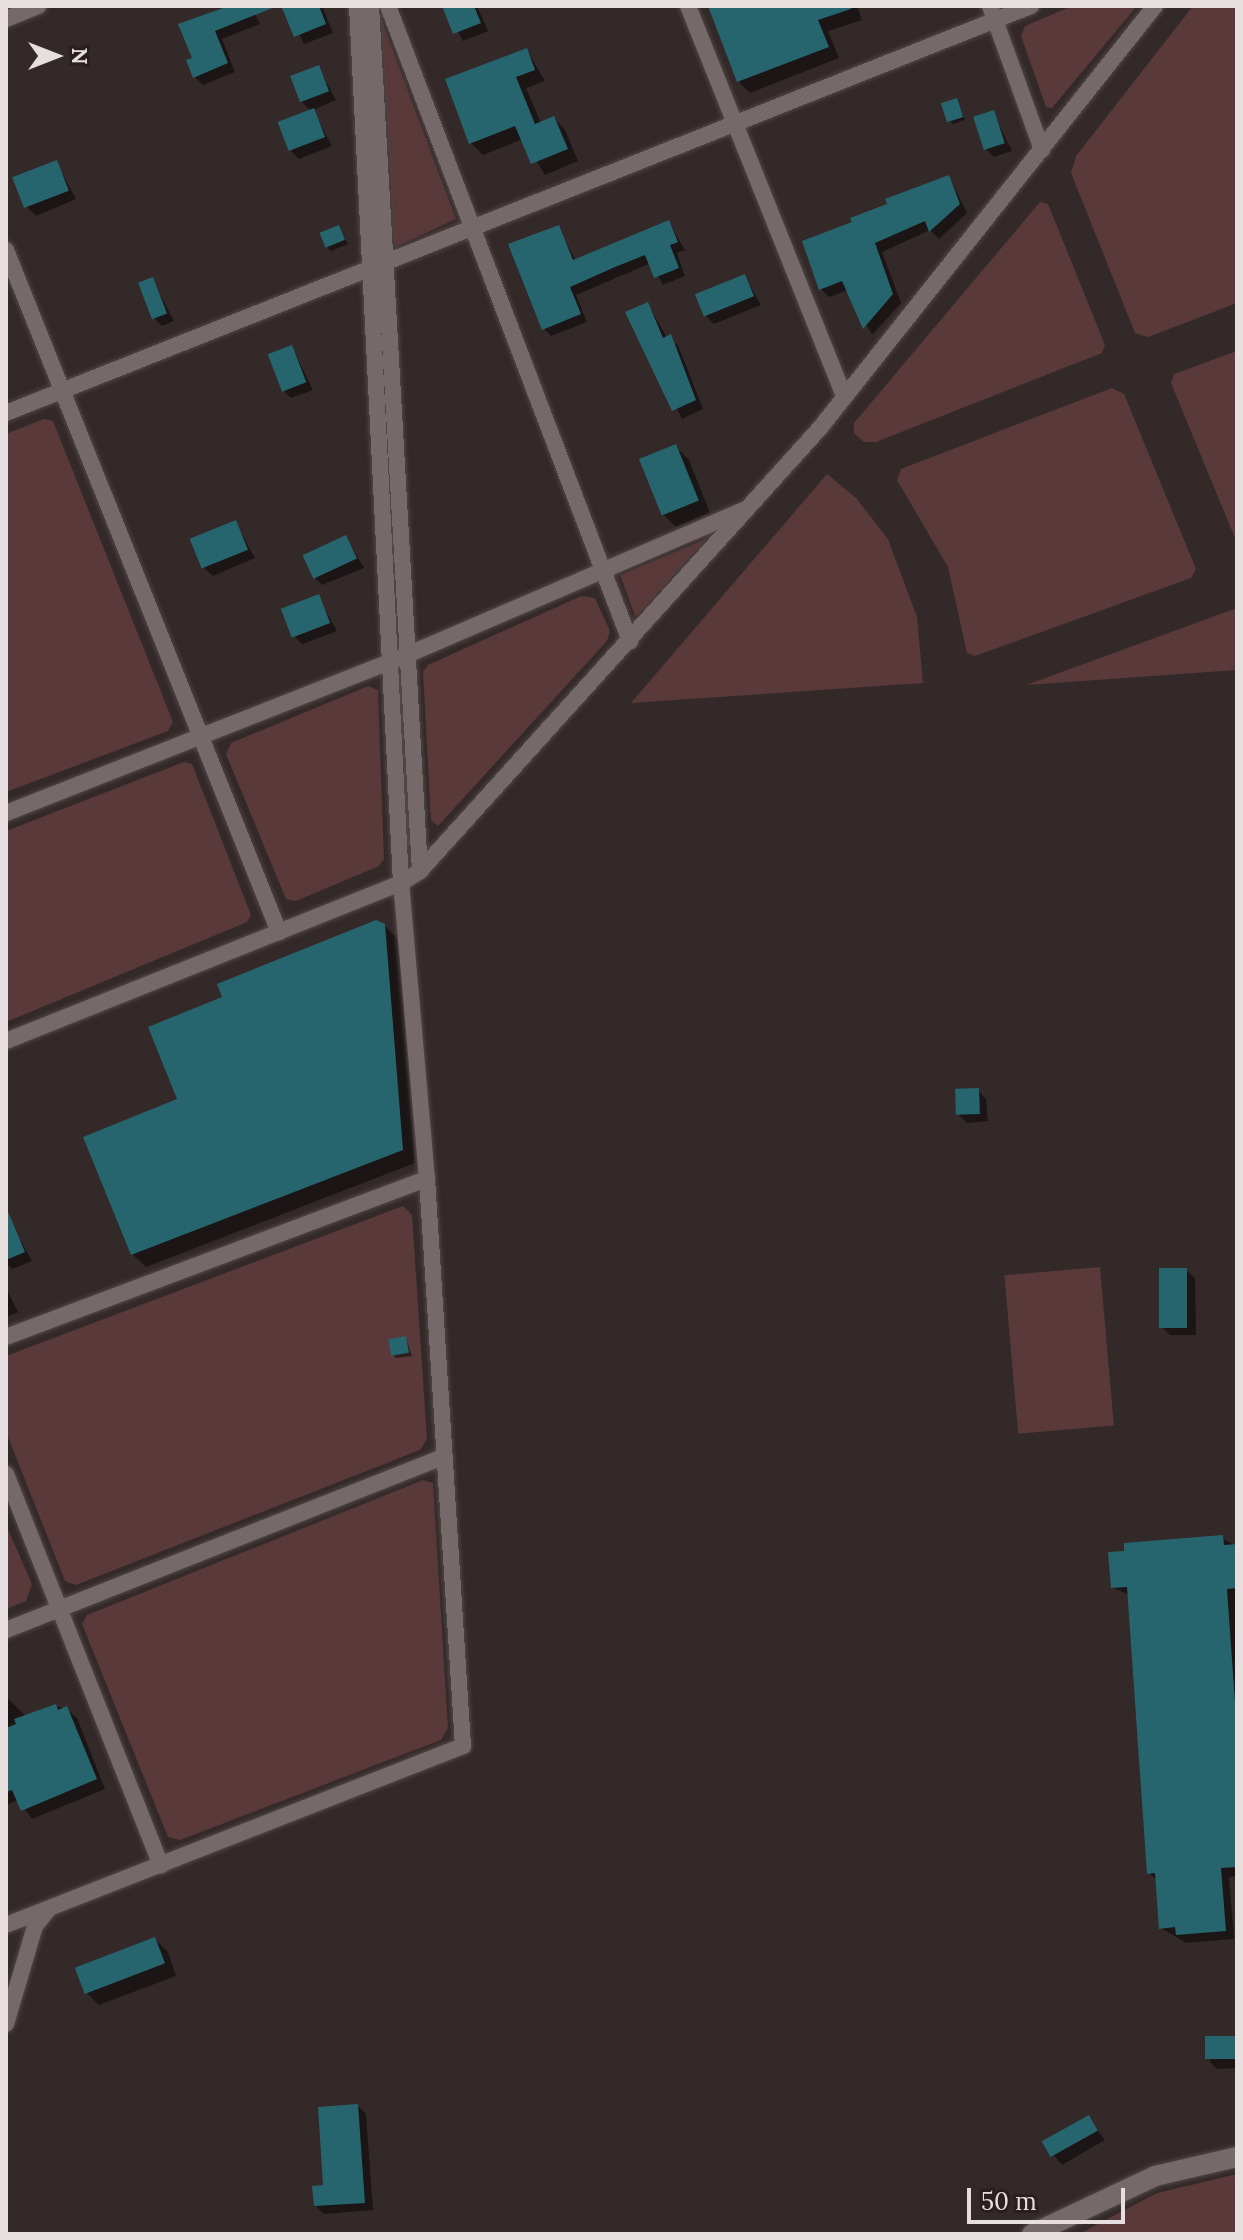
<!DOCTYPE html>
<html>
<head>
<meta charset="utf-8">
<style>
	body { margin:0 }
	#map { position:relative; width:1243px; height:2240px; overflow:hidden; background:#342929; font-family:Lora,serif }
	div>[style] { position:absolute }
	.green>* { inset:0; background:#59393a; transform-origin:0 0 }
	.shadow>* { inset:0; background:#0007 }
	.building>* { inset:0; background:#26656d; transform-origin:0 0 }
	.roads { filter:drop-shadow(0 0 2px #514747) drop-shadow(0 0 2px #514747) }
	.minor>* { height:16px; margin:-8px; padding:0 8px; transform-origin:8px; border-radius:8px; background:#766969 }
	.tertiary>* { height:20px; margin:-10px; padding:0 10px; transform-origin:10px; border-radius:10px; background:#766969 }
	span { translate:-50% -50%; white-space:nowrap; text-align:center; line-height:1.15; -webkit-text-stroke:8px #2a1f20; paint-order:stroke }
	.frame { position:absolute; inset:0; border:8px solid #e7dfdf; pointer-events:none }
	.north { position:absolute; left:16px; top:16px; width:80px; height:80px; -webkit-text-stroke:6px #2a1f20; paint-order:stroke; rotate:90deg; font-size:22px; font-weight:700; line-height:32px; text-align:center; color:#e7dfdf }
	.north::after { content:''; display:block; margin:auto; width:28px; height:36px; background:#e7dfdf; clip-path:polygon(50% 0,100% 100%,50% 72%,0 100%) }
	.scale { position:absolute; left:967px; top:2188px; width:158px; height:36px; box-sizing:border-box; border:4px solid #e7dfdf; border-top:0; padding-left:10px; font-size:24px; line-height:28px; white-space:nowrap; color:#e7dfdf; -webkit-text-stroke:6px #2a1f20; paint-order:stroke }
</style>
</head>
<body>
<div id="map">
	<div class="green">
		<div style="clip-path:polygon(1072px 6px,1137px 6px,1052px 108px,1046px 107px,1021px 36px,1025px 26px)"></div>
		<div style="clip-path:polygon(1193px 6px,1237px 6px,1237px 303px,1148px 337px,1135px 333px,1071px 173px,1076px 156px)"></div>
		<div style="clip-path:polygon(381px 19px,456px 219px,396px 247px,394px 242px)"></div>
		<div style="clip-path:polygon(1040px 202px,1048px 204px,1105px 345px,1102px 353px,876px 442px,864px 442px,854px 433px,854px 423px)"></div>
		<div style="clip-path:polygon(1237px 351px,1237px 543px,1171px 383px,1174px 374px)"></div>
		<div style="clip-path:polygon(1112px 388px,1124px 394px,1196px 569px,1191px 578px,975px 656px,967px 653px,948px 567px,897px 480px,901px 469px)"></div>
		<div style="clip-path:polygon(44px 419px,53px 421px,173px 722px,168px 731px,6px 792px,6px 434px)"></div>
		<div style="clip-path:polygon(827px 474px,856px 498px,888px 539px,917px 617px,923px 683px,631px 703px)"></div>
		<div style="clip-path:polygon(706px 539px,638px 615px,635px 616px,620px 575px)"></div>
		<div style="clip-path:polygon(581px 596px,595px 598px,610px 631px,607px 641px,438px 826px,431px 820px,423px 672px,428px 665px)"></div>
		<div style="clip-path:polygon(1237px 608px,1237px 670px,1026px 685px)"></div>
		<div style="clip-path:polygon(399px 679px,403px 682px,410px 845px,407px 845px)"></div>
		<div style="clip-path:polygon(368px 686px,378px 690px,384px 859px,379px 866px,296px 901px,286px 899px,226px 754px,231px 743px)"></div>
		<div style="clip-path:polygon(184px 762px,192px 764px,251px 915px,247px 922px,6px 1022px,6px 831px)"></div>
		<div style="clip-path:polygon(403px 1206px,412px 1215px,427px 1439px,420px 1450px,76px 1585px,65px 1581px,6px 1432px,6px 1356px)"></div>
		<div style="left:1100px;top:1267px;width:159px;height:96px;rotate:85deg"></div>
		<div style="clip-path:polygon(423px 1480px,433px 1483px,448px 1728px,441px 1740px,180px 1840px,168px 1837px,82px 1624px,87px 1615px)"></div>
		<div style="clip-path:polygon(6px 1525px,32px 1584px,26px 1601px,6px 1609px)"></div>
		<div style="clip-path:polygon(1237px 2174px,1237px 2234px,1079px 2234px,1157px 2193px)"></div>
	</div>
	<div class="shadow">
		<div style="clip-path:polygon(234px 6px,251px 6px,260px 24px,222px 39px,235px 72px,203px 85px,195px 77px,194px 59px,181px 25px)"></div>
		<div style="clip-path:polygon(286px 6px,322px 6px,333px 33px,304px 44px)"></div>
		<div style="clip-path:polygon(444px 6px,477px 6px,488px 31px,463px 41px)"></div>
		<div style="clip-path:polygon(709px 6px,857px 6px,862px 20px,828px 31px,839px 58px,750px 93px,738px 81px)"></div>
		<div style="clip-path:polygon(527px 50px,545px 81px,526px 88px,541px 123px,554px 118px,565px 130px,578px 161px,545px 175px,523px 139px,483px 155px,471px 143px)"></div>
		<div style="clip-path:polygon(318px 67px,336px 100px,313px 110px,332px 146px,299px 159px,291px 151px,311px 111px,302px 102px)"></div>
		<div style="clip-path:polygon(956px 101px,965px 120px,953px 124px,950px 121px)"></div>
		<div style="clip-path:polygon(993px 113px,1012px 151px,994px 157px,986px 149px)"></div>
		<div style="clip-path:polygon(56px 162px,76px 199px,36px 216px,27px 207px)"></div>
		<div style="clip-path:polygon(949px 177px,967px 213px,939px 239px,930px 230px,882px 252px,901px 303px,872px 335px,848px 290px,829px 297px,821px 289px,855px 223px)"></div>
		<div style="clip-path:polygon(669px 222px,685px 250px,677px 253px,685px 276px,663px 285px,651px 263px,576px 295px,587px 322px,551px 336px,543px 328px,558px 227px,576px 261px)"></div>
		<div style="clip-path:polygon(339px 228px,348px 244px,331px 251px,327px 247px)"></div>
		<div style="clip-path:polygon(745px 277px,761px 305px,714px 324px,706px 316px)"></div>
		<div style="clip-path:polygon(152px 279px,174px 321px,162px 326px,154px 318px)"></div>
		<div style="clip-path:polygon(648px 304px,667px 338px,678px 345px,703px 409px,682px 419px,628px 313px)"></div>
		<div style="clip-path:polygon(292px 347px,313px 390px,291px 398px,283px 390px)"></div>
		<div style="clip-path:polygon(676px 447px,689px 460px,710px 513px,676px 527px,663px 514px,642px 461px)"></div>
		<div style="clip-path:polygon(236px 523px,255px 558px,213px 576px,204px 568px)"></div>
		<div style="clip-path:polygon(346px 537px,364px 568px,322px 585px,314px 577px)"></div>
		<div style="clip-path:polygon(318px 597px,337px 631px,302px 644px,294px 636px)"></div>
		<div style="clip-path:polygon(384px 925px,398px 939px,415px 1163px,146px 1267px,132px 1254px,179px 1100px,224px 998px)"></div>
		<div style="clip-path:polygon(978px 1090px,986px 1099px,988px 1121px,967px 1123px,959px 1115px)"></div>
		<div style="clip-path:polygon(15px 1231px,32px 1261px,12px 1269px,6px 1263px,6px 1234px)"></div>
		<div style="clip-path:polygon(1186px 1270px,1195px 1278px,1196px 1335px,1170px 1335px,1162px 1327px)"></div>
		<div style="clip-path:polygon(6px 1288px,18px 1312px,6px 1317px)"></div>
		<div style="clip-path:polygon(406px 1338px,412px 1356px,396px 1358px,393px 1355px)"></div>
		<div style="clip-path:polygon(1222px 1538px,1237px 1547px,1237px 1876px,1229px 1877px,1234px 1939px,1186px 1943px,1161px 1928px,1158px 1881px,1149px 1873px,1129px 1595px,1112px 1587px)"></div>
		<div style="clip-path:polygon(6px 1697px,27px 1717px,55px 1706px,67px 1709px,77px 1718px,105px 1789px,32px 1819px,18px 1800px,6px 1805px)"></div>
		<div style="clip-path:polygon(155px 1939px,168px 1952px,176px 1976px,99px 2005px,86px 1992px)"></div>
		<div style="clip-path:polygon(1237px 2038px,1237px 2068px,1217px 2069px,1209px 2061px)"></div>
		<div style="clip-path:polygon(358px 2106px,366px 2114px,373px 2210px,324px 2214px,316px 2206px)"></div>
		<div style="clip-path:polygon(1088px 2118px,1105px 2140px,1062px 2165px,1045px 2144px)"></div>
	</div>
	<div class="building">
		<div style="clip-path:polygon(229px 6px,275px 7px,215px 31px,228px 63px,193px 78px,186px 60px,192px 58px,178px 24px)"></div>
		<div style="clip-path:polygon(319px 6px,326px 24px,294px 37px,282px 8px)"></div>
		<div style="clip-path:polygon(442px 6px,474px 6px,481px 23px,453px 34px)"></div>
		<div style="clip-path:polygon(708px 6px,851px 6px,851px 9px,818px 20px,829px 47px,737px 82px)"></div>
		<div style="clip-path:polygon(527px 48px,535px 70px,516px 77px,535px 124px,554px 116px,568px 149px,531px 164px,515px 126px,469px 144px,445px 79px)"></div>
		<div style="left:319px;top:65px;width:28px;height:31px;rotate:69deg"></div>
		<div style="left:957px;top:98px;width:20px;height:17px;rotate:72deg"></div>
		<div style="left:314px;top:108px;width:31px;height:39px;rotate:69deg"></div>
		<div style="left:994px;top:110px;width:35px;height:22px;rotate:72deg"></div>
		<div style="left:57px;top:160px;width:33px;height:48px;rotate:69deg"></div>
		<div style="clip-path:polygon(949px 175px,960px 204px,929px 232px,925px 221px,875px 243px,893px 294px,863px 329px,842px 281px,819px 290px,802px 241px,852px 222px,850px 218px,887px 204px,885px 199px)"></div>
		<div style="clip-path:polygon(669px 220px,678px 242px,670px 245px,679px 268px,654px 278px,645px 255px,615px 267px,570px 287px,581px 314px,542px 330px,508px 244px,559px 225px,573px 260px)"></div>
		<div style="left:339px;top:225px;width:16px;height:21px;rotate:68deg"></div>
		<div style="left:745px;top:274px;width:24px;height:54px;rotate:68deg"></div>
		<div style="left:153px;top:277px;width:39px;height:16px;rotate:69deg"></div>
		<div style="clip-path:polygon(648px 302px,663px 338px,671px 334px,696px 400px,672px 411px,625px 312px)"></div>
		<div style="left:292px;top:345px;width:40px;height:26px;rotate:69deg"></div>
		<div style="left:676px;top:444px;width:61px;height:40px;rotate:68deg"></div>
		<div style="left:236px;top:520px;width:32px;height:50px;rotate:68deg"></div>
		<div style="left:346px;top:535px;width:26px;height:48px;rotate:65deg"></div>
		<div style="left:319px;top:594px;width:31px;height:41px;rotate:69deg"></div>
		<div style="clip-path:polygon(376px 920px,385px 924px,403px 1150px,131px 1255px,83px 1137px,177px 1099px,148px 1027px,222px 997px,217px 984px)"></div>
		<div style="left:979px;top:1088px;width:26px;height:24px;rotate:88deg"></div>
		<div style="clip-path:polygon(6px 1207px,25px 1252px,6px 1260px)"></div>
		<div style="left:1159px;top:1268px;width:28px;height:60px"></div>
		<div style="left:406px;top:1336px;width:17px;height:18px;rotate:80deg"></div>
		<div style="clip-path:polygon(1223px 1535px,1224px 1545px,1237px 1544px,1237px 1588px,1227px 1589px,1237px 1730px,1237px 1867px,1221px 1868px,1226px 1931px,1176px 1935px,1175px 1927px,1159px 1929px,1155px 1873px,1147px 1874px,1127px 1587px,1111px 1588px,1108px 1552px,1124px 1551px,1124px 1543px)"></div>
		<div style="clip-path:polygon(56px 1704px,58px 1710px,67px 1706px,97px 1779px,21px 1811px,12px 1790px,6px 1792px,6px 1728px,16px 1724px,14px 1719px)"></div>
		<div style="left:155px;top:1937px;width:28px;height:86px;rotate:69deg"></div>
		<div style="left:1237px;top:2036px;width:23px;height:32px;rotate:90deg"></div>
		<div style="clip-path:polygon(358px 2104px,365px 2203px,314px 2206px,312px 2186px,323px 2185px,318px 2107px)"></div>
		<div style="left:1089px;top:2115px;width:18px;height:54px;rotate:61deg"></div>
	</div>
	<div class="roads">
		<div class="minor">
			<div style="left:371px;top:6px;width:866px;rotate:86.76deg"></div>
			<div style="left:388px;top:6px;width:680px;rotate:69.14deg"></div>
			<div style="left:688px;top:6px;width:421px;rotate:68.2deg"></div>
			<div style="left:990px;top:6px;width:153px;rotate:70.1deg"></div>
			<div style="left:6px;top:19px;width:35px;rotate:-22deg"></div>
			<div style="left:6px;top:250px;width:735px;rotate:68.18deg"></div>
			<div style="left:6px;top:413px;width:1103px;rotate:-21.66deg"></div>
			<div style="left:6px;top:813px;width:431px;rotate:-21.5deg"></div>
			<div style="left:407px;top:655px;width:367px;rotate:-23.3deg"></div>
			<div style="left:6px;top:1041px;width:425px;rotate:-21.8deg"></div>
			<div style="left:401px;top:883px;width:22px;rotate:-32deg"></div>
			<div style="left:420px;top:871px;width:597px;rotate:-47.92deg"></div>
			<div style="left:820px;top:428px;width:539px;rotate:-51.56deg"></div>
			<div style="left:6px;top:1337px;width:450px;rotate:-20.6deg"></div>
			<div style="left:6px;top:1474px;width:421px;rotate:68.4deg"></div>
			<div style="left:6px;top:1630px;width:471px;rotate:-21.6deg"></div>
			<div style="left:6px;top:1925px;width:491px;rotate:-21.4deg"></div>
			<div style="left:463px;top:1746px;width:568px;rotate:-93.63deg"></div>
			<div style="left:427px;top:1179px;width:297px;rotate:-95deg"></div>
			<div style="left:401px;top:883px;width:878px;rotate:-92.87deg"></div>
			<div style="left:6px;top:2024px;width:102px;rotate:-73.5deg"></div>
			<div style="left:35px;top:1926px;width:22px;rotate:-51deg"></div>
		</div>
		<div class="tertiary">
			<div style="left:1032px;top:2234px;width:136px;rotate:-25.2deg"></div>
			<div style="left:1155px;top:2176px;width:84px;rotate:-13deg"></div>
		</div>
	</div>
	<div class="frame"></div>
	<div class="north">N</div>
	<div class="scale">50 m</div>
</div>
</body>
</html>
